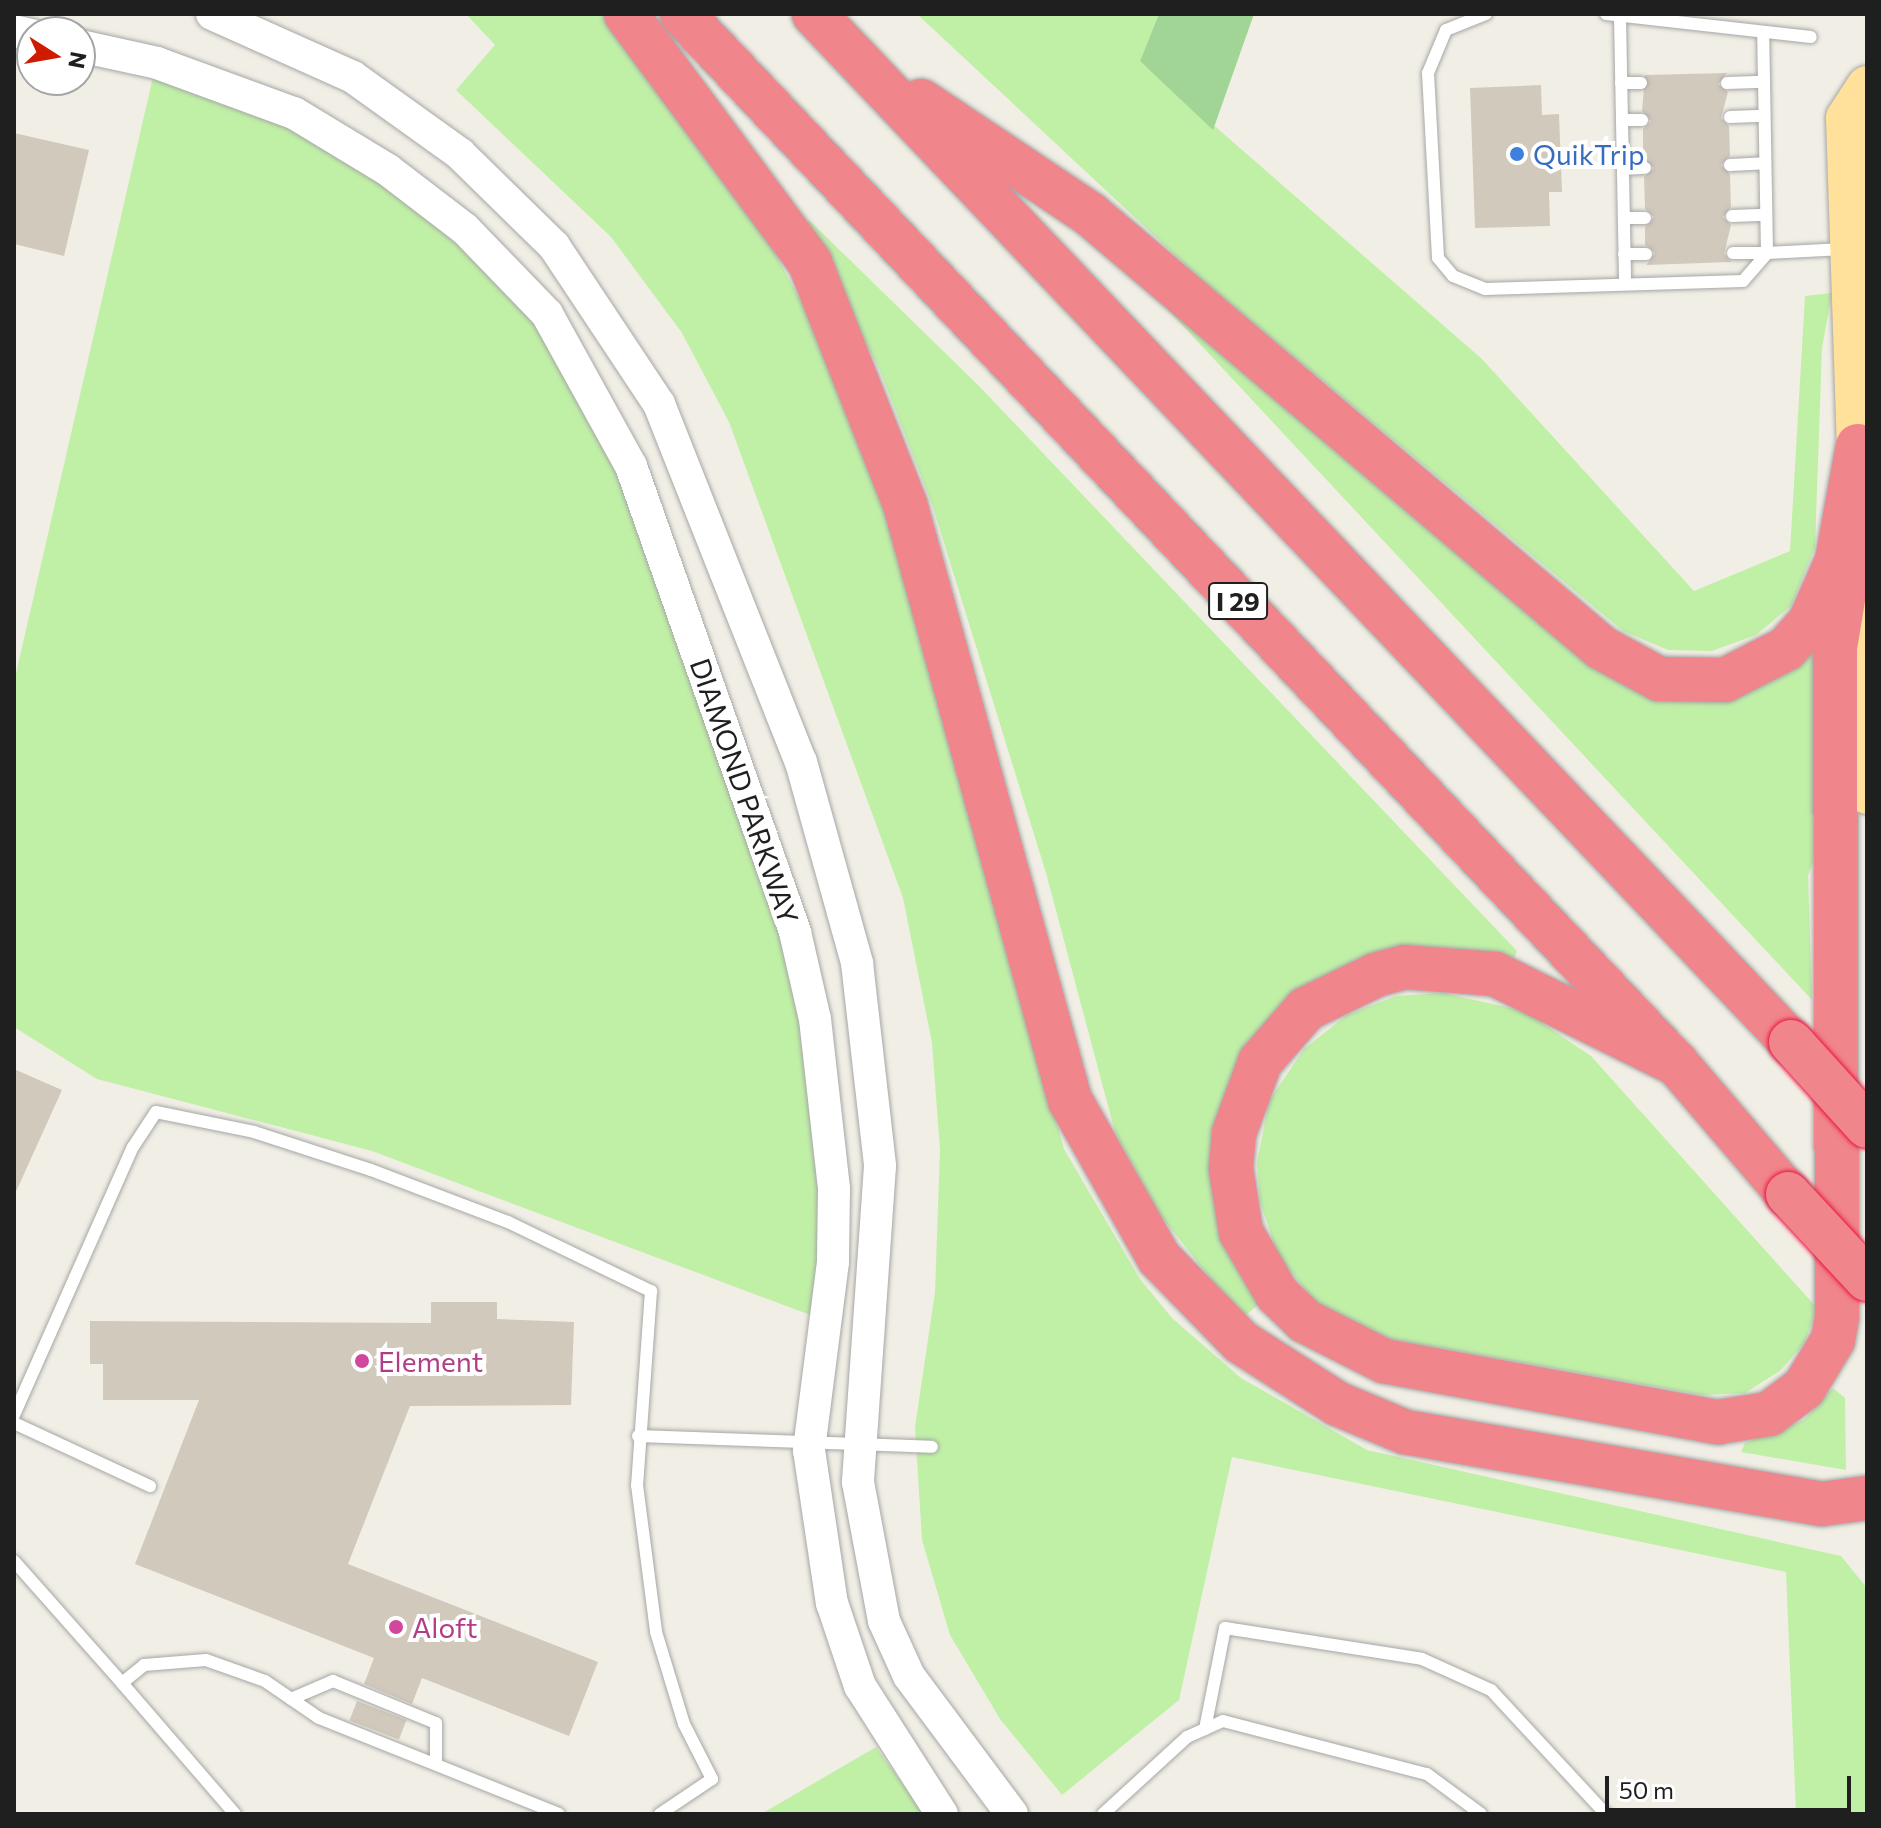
<!DOCTYPE html>
<html>
<head>
<meta charset="utf-8">
<style>
	body { margin:0 }
	#map { position:relative; width:1881px; height:1828px; overflow:hidden; background:#f1efe5; font-family:Commissioner,sans-serif }
	div>[style] { position:absolute }
	.grass>* { inset:0; background:#c0f0a6 }
	.forest>* { inset:0; background:#a0d595 }
	.building>* { inset:0; background:#d2c9bd; transform-origin:0 0 }
	.roads { filter:drop-shadow(0 0 2px #a6a6a6) drop-shadow(0 0 2px #a6a6a6) }
	.service>* { height:12px; margin:-6px; padding:0 6px; transform-origin:6px; border-radius:6px; background:#fff }
	.tertiary>* { height:32px; margin:-16px; padding:0 16px; transform-origin:16px; border-radius:16px; background:#fff }
	.primary>* { height:40px; margin:-20px; padding:0 20px; transform-origin:20px; border-radius:20px; background:#ffe19c }
	.motorway>* { height:44px; margin:-22px; padding:0 22px; transform-origin:22px; border-radius:22px; background:#f0858b }
	.bridges { filter:drop-shadow(0 0 2px #ed1441) drop-shadow(0 0 2px #ed1441) }
	.motorway-bridge>* { height:44px; margin:-22px; padding:0 22px; transform-origin:22px; border-radius:22px; background:#f0858b }
	.dots>* { width:22px; height:22px; translate:-50% -50%; box-sizing:border-box; border:4px solid #fff; border-radius:50% }
	span { translate:-50% -50%; white-space:nowrap; text-align:center; line-height:1.15; -webkit-text-stroke:8px #fff; paint-order:stroke }
	.shield-label span { padding:2px 6px; background:#fff; border:2px solid; border-radius:6px; -webkit-text-stroke-width:0 }
	.shield-label { font-size:26px; color:#1f1f1f; font-weight:700 }
	.shop-label { font-size:28px; color:#366cbe }
	.left { translate:0 -50%; text-align:left }
	.street-label { font-size:28px; color:#1f1f1f }
	.hotel-label { font-size:28px; color:#b23c85 }
	.frame { position:absolute; inset:0; border:16px solid #1f1f1f; pointer-events:none }
	.north { position:absolute; left:16px; top:16px; width:80px; height:80px; box-sizing:border-box; background:#fff; border:2px solid #a5a5a5; border-radius:50%; rotate:101deg; font-size:22px; font-weight:700; line-height:32px; text-align:center; color:#1f1f1f }
	.north::after { content:''; display:block; margin:auto; width:28px; height:36px; background:#cf1b00; clip-path:polygon(50% 0,100% 100%,50% 72%,0 100%) }
	.scale { position:absolute; left:1605px; top:1776px; width:246px; height:36px; box-sizing:border-box; border:4px solid #1f1f1f; border-top:0; padding-left:10px; font-size:24px; line-height:28px; white-space:nowrap; color:#1f1f1f; -webkit-text-stroke:6px #fff; paint-order:stroke }
</style>
</head>
<body>
<div id="map">
	<div class="grass">
		<i style="clip-path:polygon(466px 14px,606px 14px,771px 246px,813px 324px,878px 474px,1064px 1149px,1140px 1279px,1172px 1318px,1241px 1378px,1367px 1450px,1841px 1556px,1867px 1588px,1867px 1814px,1796px 1814px,1786px 1572px,1232px 1457px,1179px 1700px,1062px 1795px,1000px 1719px,950px 1635px,922px 1540px,915px 1427px,935px 1292px,940px 1150px,932px 1043px,903px 898px,729px 422px,682px 333px,611px 237px,456px 90px,495px 45px)"></i>
		<i style="clip-path:polygon(917px 14px,1159px 14px,1140px 61px,1482px 359px,1694px 591px,1790px 551px,1805px 296px,1832px 293px,1822px 348px,1815px 547px,1791px 606px,1756px 635px,1712px 651px,1668px 650px,1623px 631px,1203px 281px)"></i>
		<i style="clip-path:polygon(153px 77px,259px 113px,340px 154px,440px 227px,532px 319px,629px 494px,787px 925px,824px 1178px,813px 1316px,372px 1151px,97px 1079px,14px 1027px,14px 682px)"></i>
		<i style="clip-path:polygon(809px 220px,980px 387px,1517px 951px,1513px 961px,1450px 948px,1358px 959px,1321px 978px,1245px 1051px,1216px 1122px,1225px 1240px,1259px 1304px,1242px 1318px,1160px 1215px,1115px 1132px,1046px 873px,932px 504px,879px 368px,803px 225px)"></i>
		<i style="clip-path:polygon(1141px 281px,1619px 682px,1639px 691px,1752px 691px,1817px 648px,1815px 858px,1808px 875px,1812px 1000px)"></i>
		<i style="clip-path:polygon(1443px 993px,1524px 1011px,1591px 1056px,1817px 1308px,1805px 1342px,1781px 1370px,1745px 1393px,1702px 1395px,1390px 1339px,1315px 1301px,1278px 1256px,1260px 1201px,1257px 1163px,1269px 1101px,1304px 1049px,1347px 1015px,1396px 996px)"></i>
		<i style="clip-path:polygon(1833px 1388px,1845px 1398px,1846px 1470px,1741px 1452px,1745px 1443px,1804px 1420px)"></i>
		<i style="clip-path:polygon(876px 1747px,924px 1814px,761px 1814px)"></i>
	</div>
	<div class="forest">
		<i style="clip-path:polygon(1159px 14px,1254px 14px,1213px 130px,1140px 61px)"></i>
	</div>
	<div class="building">
		<i style="clip-path:polygon(1727px 73px,1718px 84px,1728px 92px,1721px 118px,1729px 126px,1730px 156px,1721px 165px,1730px 174px,1731px 207px,1723px 217px,1731px 225px,1724px 254px,1732px 262px,1646px 265px,1655px 253px,1645px 245px,1645px 227px,1654px 217px,1645px 209px,1644px 177px,1654px 168px,1643px 159px,1643px 129px,1651px 121px,1642px 111px,1645px 75px)"></i>
		<i style="clip-path:polygon(1541px 85px,1542px 115px,1559px 114px,1562px 192px,1549px 192px,1550px 226px,1475px 228px,1470px 88px)"></i>
		<i style="clip-path:polygon(14px 133px,89px 150px,64px 256px,14px 244px)"></i>
		<i style="clip-path:polygon(14px 1069px,62px 1090px,14px 1196px)"></i>
		<i style="clip-path:polygon(431px 1302px,497px 1302px,497px 1319px,574px 1322px,571px 1405px,410px 1406px,348px 1564px,598px 1662px,569px 1736px,422px 1678px,412px 1704px,364px 1684px,374px 1658px,135px 1564px,199px 1400px,103px 1400px,103px 1364px,90px 1364px,90px 1321px,431px 1323px)"></i>
		<i style="left:357px;top:1701px;width:53px;height:21px;rotate:21deg"></i>
	</div>
	<div class="roads">
		<div class="service">
			<i style="left:1486px;top:14px;width:43px;rotate:158.2deg"></i>
			<i style="left:1446px;top:30px;width:47px;rotate:112.7deg"></i>
			<i style="left:1428px;top:73px;width:185px;rotate:86.9deg"></i>
			<i style="left:1438px;top:258px;width:23px;rotate:50deg"></i>
			<i style="left:1453px;top:276px;width:35px;rotate:22deg"></i>
			<i style="left:1485px;top:289px;width:258px;rotate:-1.8deg"></i>
			<i style="left:1743px;top:281px;width:37px;rotate:-49deg"></i>
			<i style="left:1767px;top:253px;width:77px;rotate:-3deg"></i>
			<i style="left:1606px;top:14px;width:206px;rotate:6.4deg"></i>
			<i style="left:1620px;top:17px;width:267px;rotate:88.9deg"></i>
			<i style="left:1621px;top:83px;width:20px"></i>
			<i style="left:1727px;top:83px;width:36px;rotate:-2deg"></i>
			<i style="left:1730px;top:117px;width:34px;rotate:-2deg"></i>
			<i style="left:1622px;top:120px;width:20px"></i>
			<i style="left:1730px;top:165px;width:35px;rotate:-3deg"></i>
			<i style="left:1623px;top:169px;width:22px;rotate:-3deg"></i>
			<i style="left:1732px;top:216px;width:34px;rotate:-2deg"></i>
			<i style="left:1624px;top:218px;width:21px"></i>
			<i style="left:1733px;top:253px;width:34px"></i>
			<i style="left:1767px;top:253px;width:219px;rotate:-91deg"></i>
			<i style="left:1624px;top:254px;width:22px"></i>
			<i style="left:14px;top:1415px;width:293px;rotate:-66.1deg"></i>
			<i style="left:133px;top:1147px;width:42px;rotate:-56.7deg"></i>
			<i style="left:156px;top:1112px;width:100px;rotate:11.5deg"></i>
			<i style="left:254px;top:1132px;width:123px;rotate:18deg"></i>
			<i style="left:371px;top:1170px;width:147px;rotate:20.8deg"></i>
			<i style="left:508px;top:1222px;width:159px;rotate:25.8deg"></i>
			<i style="left:651px;top:1291px;width:195px;rotate:94.1deg"></i>
			<i style="left:637px;top:1485px;width:148px;rotate:82.6deg"></i>
			<i style="left:656px;top:1632px;width:96px;rotate:73.1deg"></i>
			<i style="left:684px;top:1724px;width:62px;rotate:63deg"></i>
			<i style="left:712px;top:1779px;width:63px;rotate:146.1deg"></i>
			<i style="left:14px;top:1423px;width:150px;rotate:24.9deg"></i>
			<i style="left:638px;top:1436px;width:294px;rotate:2.1deg"></i>
			<i style="left:14px;top:1561px;width:163px;rotate:48.5deg"></i>
			<i style="left:291px;top:1699px;width:46px;rotate:-23.2deg"></i>
			<i style="left:333px;top:1681px;width:111px;rotate:22.2deg"></i>
			<i style="left:436px;top:1723px;width:41px;rotate:90deg"></i>
			<i style="left:1205px;top:1729px;width:103px;rotate:-78.8deg"></i>
			<i style="left:1225px;top:1628px;width:199px;rotate:8.9deg"></i>
			<i style="left:1422px;top:1659px;width:76px;rotate:24.2deg"></i>
			<i style="left:1491px;top:1690px;width:169px;rotate:47.2deg"></i>
			<i style="left:235px;top:1814px;width:173px;rotate:-130.8deg"></i>
			<i style="left:122px;top:1683px;width:28px;rotate:-39deg"></i>
			<i style="left:144px;top:1665px;width:62px;rotate:-4.6deg"></i>
			<i style="left:206px;top:1660px;width:63px;rotate:19.6deg"></i>
			<i style="left:265px;top:1681px;width:65px;rotate:34.4deg"></i>
			<i style="left:319px;top:1718px;width:258px;rotate:21.8deg"></i>
			<i style="left:1103px;top:1814px;width:114px;rotate:-42.5deg"></i>
			<i style="left:1187px;top:1737px;width:39px;rotate:-24deg"></i>
			<i style="left:1223px;top:1721px;width:211px;rotate:14.6deg"></i>
			<i style="left:1427px;top:1774px;width:67px;rotate:36.5deg"></i>
		</div>
		<div class="tertiary">
			<i style="left:212px;top:14px;width:154px;rotate:24.1deg"></i>
			<i style="left:353px;top:77px;width:132px;rotate:35.7deg"></i>
			<i style="left:460px;top:154px;width:132px;rotate:44.4deg"></i>
			<i style="left:554px;top:246px;width:190px;rotate:56.4deg"></i>
			<i style="left:659px;top:404px;width:385px;rotate:68.4deg"></i>
			<i style="left:801px;top:762px;width:209px;rotate:74.4deg"></i>
			<i style="left:857px;top:963px;width:204px;rotate:83.5deg"></i>
			<i style="left:880px;top:1166px;width:317px;rotate:94deg"></i>
			<i style="left:858px;top:1482px;width:141px;rotate:79.4deg"></i>
			<i style="left:884px;top:1621px;width:60px;rotate:65.6deg"></i>
			<i style="left:909px;top:1676px;width:172px;rotate:53.3deg"></i>
			<i style="left:14px;top:31px;width:18px;rotate:13deg"></i>
			<i style="left:80px;top:46px;width:79px;rotate:12.4deg"></i>
			<i style="left:157px;top:63px;width:146px;rotate:20.1deg"></i>
			<i style="left:294px;top:113px;width:110px;rotate:31.2deg"></i>
			<i style="left:388px;top:170px;width:97px;rotate:37.5deg"></i>
			<i style="left:465px;top:229px;width:118px;rotate:46deg"></i>
			<i style="left:547px;top:314px;width:174px;rotate:61.1deg"></i>
			<i style="left:631px;top:466px;width:494px;rotate:70.6deg"></i>
			<i style="left:795px;top:932px;width:89px;rotate:77.1deg"></i>
			<i style="left:815px;top:1019px;width:171px;rotate:83.6deg"></i>
			<i style="left:834px;top:1189px;width:73px;rotate:90.8deg"></i>
			<i style="left:833px;top:1262px;width:190px;rotate:97.3deg"></i>
			<i style="left:809px;top:1450px;width:155px;rotate:81.5deg"></i>
			<i style="left:832px;top:1603px;width:88px;rotate:71.4deg"></i>
			<i style="left:860px;top:1686px;width:152px;rotate:57.4deg"></i>
		</div>
		<div class="primary">
			<i style="left:1858px;top:480px;width:362px;rotate:-91.9deg"></i>
			<i style="left:1846px;top:118px;width:38px;rotate:-57deg"></i>
			<i style="left:1860px;top:568px;width:226px;rotate:88.2deg"></i>
		</div>
		<div class="motorway">
			<i style="left:626px;top:14px;width:310px;rotate:53.5deg"></i>
			<i style="left:810px;top:263px;width:259px;rotate:68.5deg"></i>
			<i style="left:905px;top:504px;width:618px;rotate:74.53deg"></i>
			<i style="left:1070px;top:1100px;width:181px;rotate:60.6deg"></i>
			<i style="left:1159px;top:1258px;width:117px;rotate:45.7deg"></i>
			<i style="left:1241px;top:1342px;width:115px;rotate:32.6deg"></i>
			<i style="left:1338px;top:1404px;width:73px;rotate:22.7deg"></i>
			<i style="left:1405px;top:1432px;width:423px;rotate:9.8deg"></i>
			<i style="left:1822px;top:1504px;width:45px;rotate:-7.6deg"></i>
			<i style="left:682px;top:14px;width:1447px;rotate:46.54deg"></i>
			<i style="left:1677px;top:1064px;width:171px;rotate:49.5deg"></i>
			<i style="left:814px;top:14px;width:1418px;rotate:46.46deg"></i>
			<i style="left:921px;top:101px;width:205px;rotate:33.8deg"></i>
			<i style="left:1091px;top:215px;width:670px;rotate:40.28deg"></i>
			<i style="left:1602px;top:648px;width:65px;rotate:28.5deg"></i>
			<i style="left:1659px;top:679px;width:66px;rotate:0.9deg"></i>
			<i style="left:1725px;top:680px;width:68px;rotate:-26.9deg"></i>
			<i style="left:1786px;top:649px;width:36px;rotate:-48deg"></i>
			<i style="left:1810px;top:622px;width:67px;rotate:-66.1deg"></i>
			<i style="left:1837px;top:561px;width:117px;rotate:-79.7deg"></i>
			<i style="left:1677px;top:1064px;width:203px;rotate:-153.7deg"></i>
			<i style="left:1495px;top:974px;width:90px;rotate:-175.6deg"></i>
			<i style="left:1405px;top:967px;width:30px;rotate:165deg"></i>
			<i style="left:1376px;top:975px;width:78px;rotate:154.1deg"></i>
			<i style="left:1306px;top:1009px;width:70px;rotate:131deg"></i>
			<i style="left:1260px;top:1062px;width:76px;rotate:110.1deg"></i>
			<i style="left:1234px;top:1133px;width:36px;rotate:95deg"></i>
			<i style="left:1231px;top:1169px;width:64px;rotate:81deg"></i>
			<i style="left:1241px;top:1232px;width:72px;rotate:59.9deg"></i>
			<i style="left:1277px;top:1294px;width:39px;rotate:44deg"></i>
			<i style="left:1305px;top:1321px;width:89px;rotate:26.9deg"></i>
			<i style="left:1384px;top:1361px;width:340px;rotate:10.4deg"></i>
			<i style="left:1718px;top:1422px;width:52px;rotate:-8.9deg"></i>
			<i style="left:1769px;top:1414px;width:44px;rotate:-36.6deg"></i>
			<i style="left:1804px;top:1388px;width:56px;rotate:-58.9deg"></i>
			<i style="left:1833px;top:1340px;width:23px;rotate:-80deg"></i>
			<i style="left:1837px;top:1317px;width:669px;rotate:-90.17deg"></i>
			<i style="left:1835px;top:648px;width:147px;rotate:-80.6deg"></i>
		</div>
	</div>
	<div class="bridges">
		<div class="motorway-bridge">
			<i style="left:1791px;top:1042px;width:113px;rotate:47.9deg"></i>
			<i style="left:1788px;top:1194px;width:116px;rotate:47.1deg"></i>
		</div>
	</div>
	<div class="dots">
		<i style="left:1517px;top:154px;background:#3f7fe0"></i>
		<i style="left:362px;top:1361px;background:#d1479c"></i>
		<i style="left:396px;top:1627px;background:#d1479c"></i>
	</div>
	<div class="shield-label">
		<span style="left:1238px;top:601px">I 29</span>
	</div>
	<div class="shop-label">
		<span class="left" style="left:1533px;top:154px">QuikTrip</span>
	</div>
	<div class="street-label">
		<span style="left:745px;top:791px;rotate:71deg">DIAMOND PARKWAY</span>
	</div>
	<div class="hotel-label">
		<span class="left" style="left:378px;top:1361px">Element</span>
		<span class="left" style="left:412px;top:1627px">Aloft</span>
	</div>
	<div class="frame"></div>
	<div class="north">N</div>
	<div class="scale">50 m</div>
</div>
</body>
</html>
